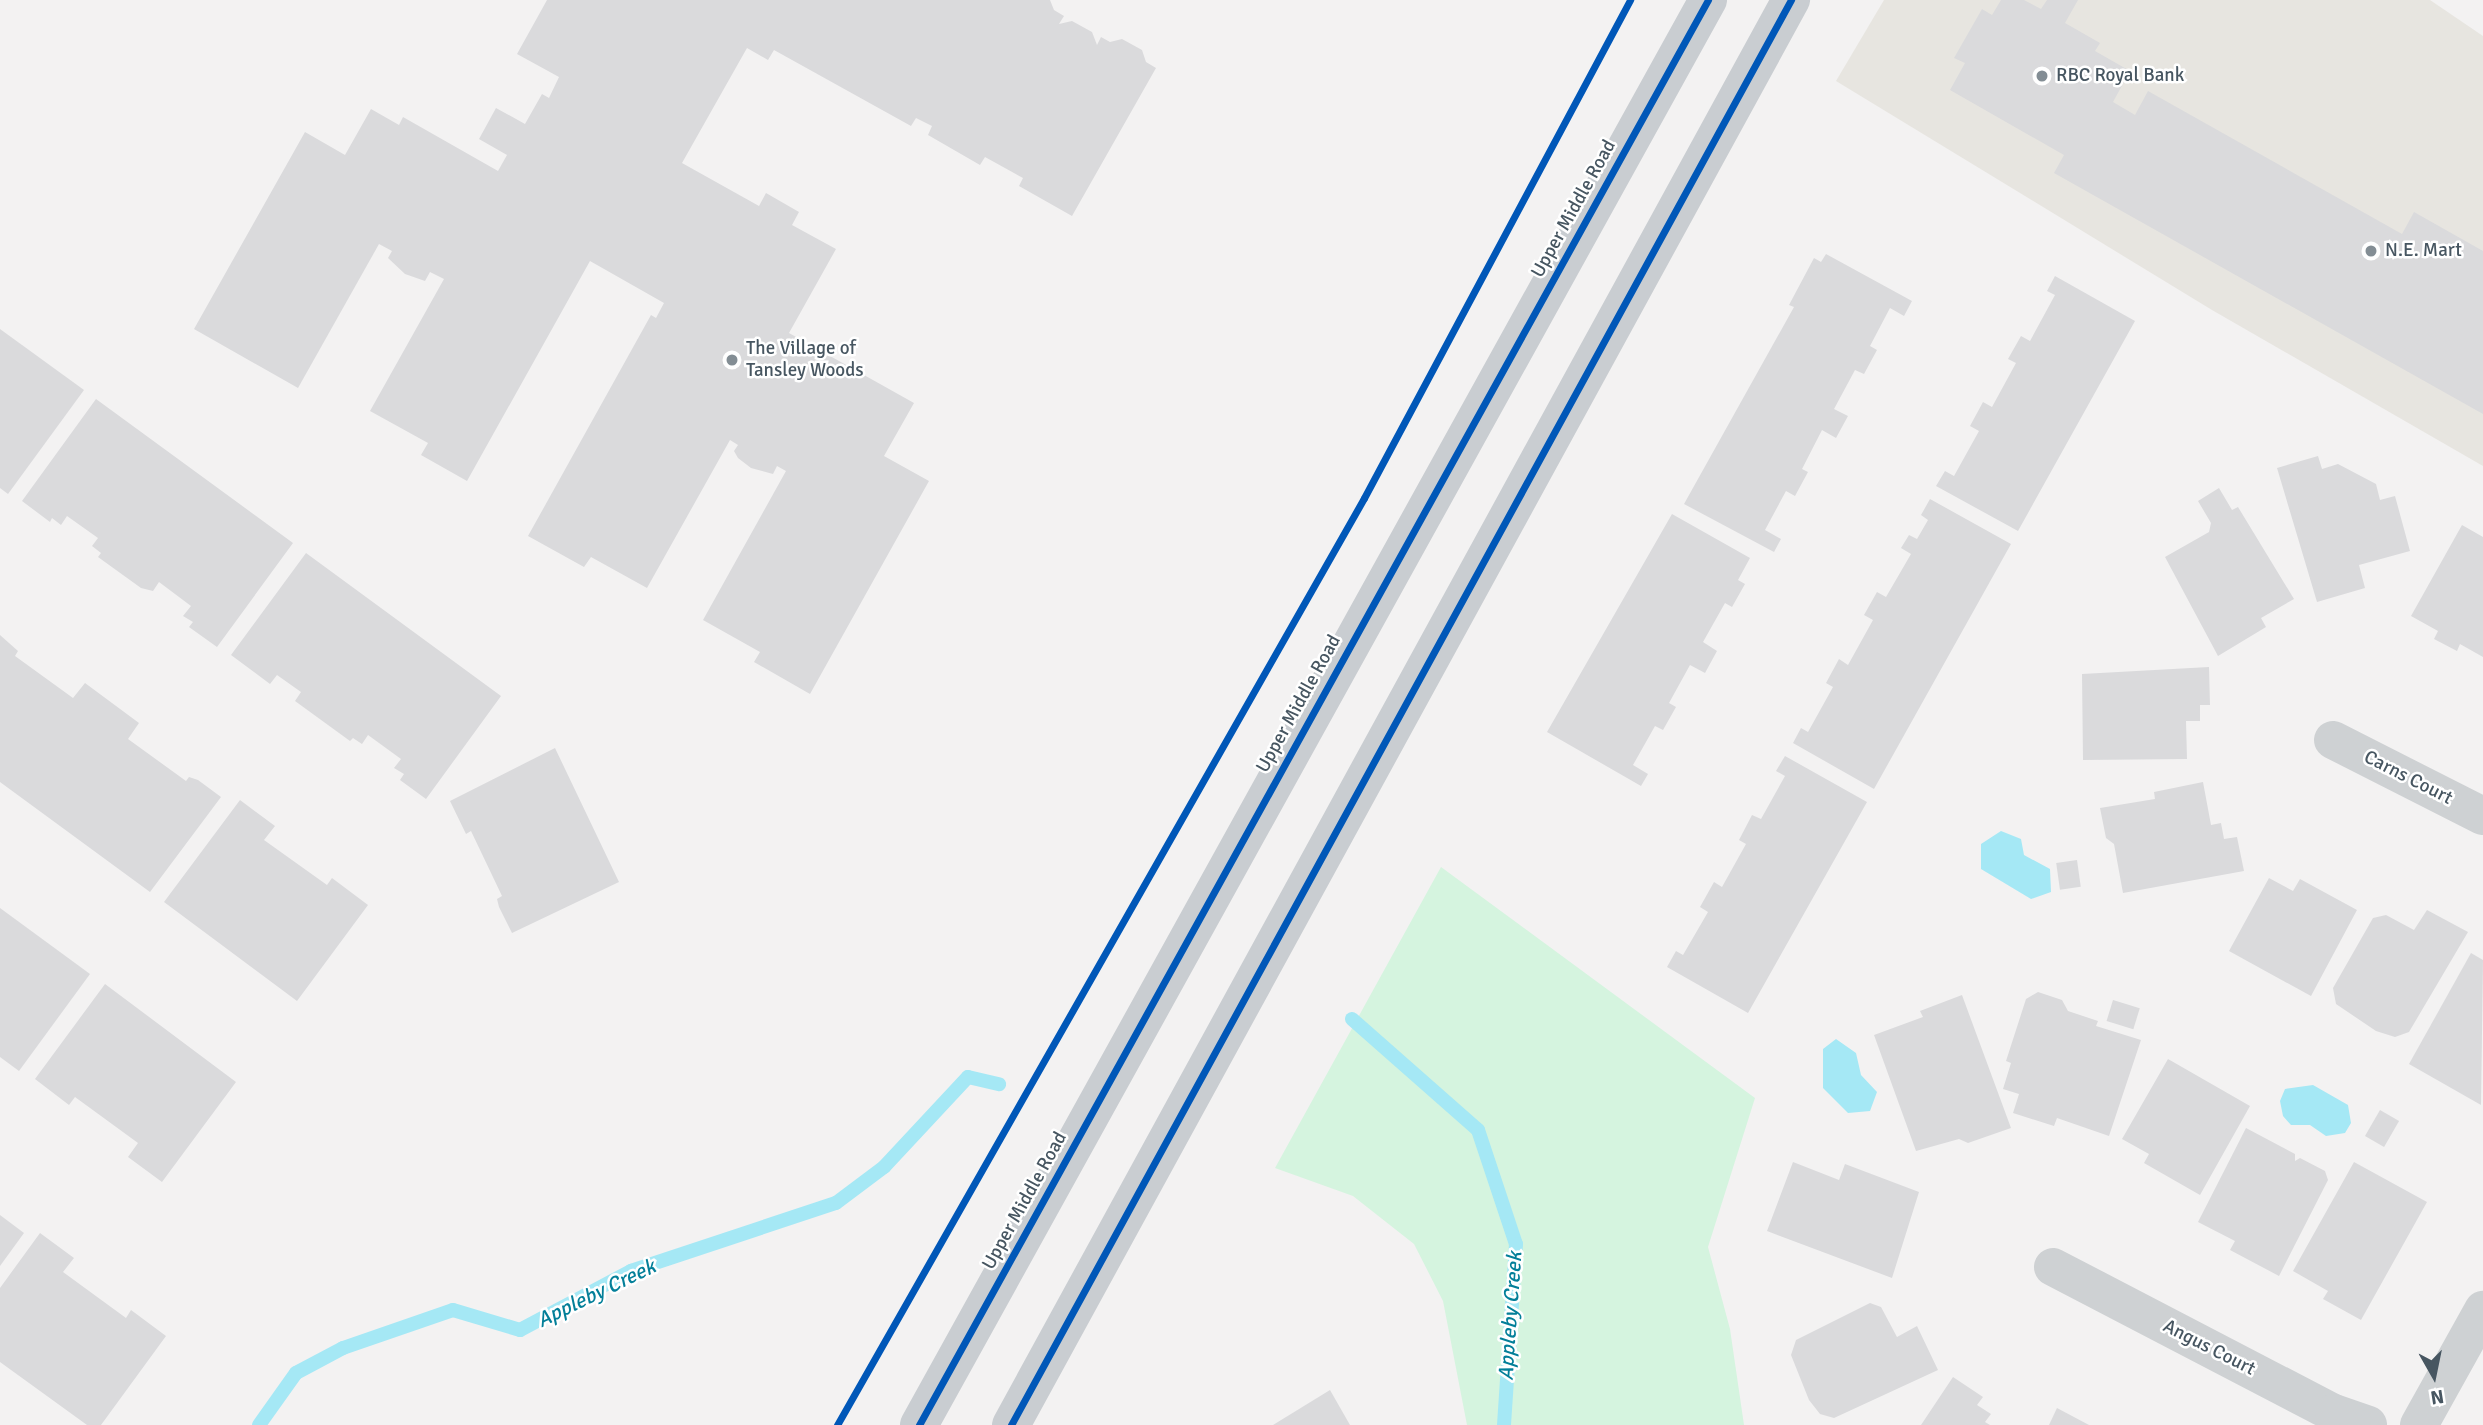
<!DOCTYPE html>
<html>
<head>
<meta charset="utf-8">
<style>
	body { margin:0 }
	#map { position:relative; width:2483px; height:1425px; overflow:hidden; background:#f3f2f2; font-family:Signika,sans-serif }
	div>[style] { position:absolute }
	.commercial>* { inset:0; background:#e7e5e0 }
	.green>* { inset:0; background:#d5f4df }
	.water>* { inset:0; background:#a5e8f5 }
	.stream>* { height:14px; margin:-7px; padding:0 7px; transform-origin:7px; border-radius:7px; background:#a5e8f5 }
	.building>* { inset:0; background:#dadadc; transform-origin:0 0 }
	.minor>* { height:38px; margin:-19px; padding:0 19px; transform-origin:19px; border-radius:19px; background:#ced1d3 }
	.major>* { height:38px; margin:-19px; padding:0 19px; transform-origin:19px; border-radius:19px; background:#c9cdd1 }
	.cycleway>* { height:7px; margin:-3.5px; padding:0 3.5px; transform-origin:3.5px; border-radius:3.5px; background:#0057b8 }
	.dots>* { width:19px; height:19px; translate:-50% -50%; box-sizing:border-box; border:4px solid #fff; border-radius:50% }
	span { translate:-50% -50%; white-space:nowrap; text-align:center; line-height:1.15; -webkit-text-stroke:5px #fff; paint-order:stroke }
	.poi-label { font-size:19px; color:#475661 }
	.left { translate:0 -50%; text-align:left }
	.street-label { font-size:19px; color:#475661 }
	.water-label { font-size:21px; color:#037f99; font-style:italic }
	.north { position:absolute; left:2399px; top:1341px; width:70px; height:70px; -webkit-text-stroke:5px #fff; paint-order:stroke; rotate:171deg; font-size:19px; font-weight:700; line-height:28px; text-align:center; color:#475661 }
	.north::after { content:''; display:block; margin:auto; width:24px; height:32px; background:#475661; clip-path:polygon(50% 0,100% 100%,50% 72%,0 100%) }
</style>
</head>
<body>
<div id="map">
	<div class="commercial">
		<i style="clip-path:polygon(1884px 0,2430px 0,2483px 36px,2483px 466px,2212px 310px,1836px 81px)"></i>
	</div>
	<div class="green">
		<i style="clip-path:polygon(1441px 867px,1755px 1098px,1708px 1247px,1730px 1329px,1744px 1425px,1467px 1425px,1443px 1301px,1414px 1244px,1353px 1196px,1275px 1168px)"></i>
	</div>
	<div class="water">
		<i style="clip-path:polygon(2001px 831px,2021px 839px,2024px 855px,2050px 869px,2051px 892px,2031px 899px,1981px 869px,1981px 844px)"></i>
		<i style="clip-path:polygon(1836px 1039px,1856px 1053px,1861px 1075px,1877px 1092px,1870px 1111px,1848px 1113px,1823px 1088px,1823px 1049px)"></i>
		<i style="clip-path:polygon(2313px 1085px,2348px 1105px,2351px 1123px,2345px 1133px,2326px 1136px,2310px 1125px,2291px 1125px,2283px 1116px,2280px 1101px,2285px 1089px)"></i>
	</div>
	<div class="stream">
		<i style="left:1352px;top:1019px;width:168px;rotate:41.4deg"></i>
		<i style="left:1478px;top:1130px;width:120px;rotate:71.6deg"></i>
		<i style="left:1516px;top:1244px;width:181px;rotate:93.8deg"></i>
		<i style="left:259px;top:1425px;width:64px;rotate:-54.6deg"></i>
		<i style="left:296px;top:1373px;width:53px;rotate:-28deg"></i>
		<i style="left:343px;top:1348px;width:116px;rotate:-19.1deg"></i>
		<i style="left:453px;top:1310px;width:70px;rotate:16.6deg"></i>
		<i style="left:520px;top:1330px;width:126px;rotate:-28deg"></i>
		<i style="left:631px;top:1271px;width:216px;rotate:-18.4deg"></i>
		<i style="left:836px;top:1203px;width:60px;rotate:-36.9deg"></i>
		<i style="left:884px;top:1167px;width:123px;rotate:-47deg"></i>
		<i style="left:968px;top:1077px;width:32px;rotate:13deg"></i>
	</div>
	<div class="building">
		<i style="clip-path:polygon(547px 0,1050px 0,1054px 10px,1064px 16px,1059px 24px,1072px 21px,1092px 32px,1097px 45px,1101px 37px,1110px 42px,1122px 39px,1142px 50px,1146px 62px,1156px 68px,1072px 216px,1019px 186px,1023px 178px,985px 157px,980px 165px,928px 135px,932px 126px,916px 118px,911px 126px,774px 50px,768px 60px,747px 48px,682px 163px,759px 206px,766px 193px,799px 212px,792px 225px,836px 249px,789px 333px,914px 403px,884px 456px,929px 481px,810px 694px,754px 662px,760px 652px,703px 620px,786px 471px,777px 466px,773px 474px,751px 468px,738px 458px,734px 451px,738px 445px,730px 440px,647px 588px,591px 557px,584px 567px,528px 536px,651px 315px,656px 318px,664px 303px,590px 261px,467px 481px,421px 455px,428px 443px,370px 411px,444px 279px,430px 272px,425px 281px,405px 274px,388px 258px,392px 251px,379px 244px,298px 388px,194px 329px,305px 132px,345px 155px,371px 109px,399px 125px,403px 117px,498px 171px,507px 155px,479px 139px,496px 108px,525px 124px,542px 94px,549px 98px,559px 77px,517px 54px)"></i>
		<i style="clip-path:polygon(2001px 0,2024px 0,2041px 9px,2047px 0,2078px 0,2065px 23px,2100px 43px,2095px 51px,2130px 71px,2113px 102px,2135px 115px,2148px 91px,2402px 234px,2414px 212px,2483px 251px,2483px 414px,2054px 173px,2064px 155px,1950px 90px,1965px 63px,1954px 58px,1982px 9px,1992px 15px)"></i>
		<i style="clip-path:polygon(1826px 254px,1912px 301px,1904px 316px,1890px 308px,1870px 346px,1877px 350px,1864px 374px,1855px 370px,1834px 409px,1848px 416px,1836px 438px,1822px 430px,1802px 469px,1808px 472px,1795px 496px,1786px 491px,1765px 530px,1781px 539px,1774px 552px,1684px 504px,1794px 307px,1789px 305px,1814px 258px,1821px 262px)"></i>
		<i style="clip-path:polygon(2055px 276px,2135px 321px,2018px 531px,1936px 486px,1945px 471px,1954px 476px,1979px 431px,1970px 426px,1983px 402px,1992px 407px,2016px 363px,2008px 359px,2021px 336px,2030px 341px,2055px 295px,2047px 291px)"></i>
		<i style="clip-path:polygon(0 329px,84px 390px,8px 494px,0 488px)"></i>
		<i style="clip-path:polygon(96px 399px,293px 543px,217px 647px,189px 627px,193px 622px,183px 616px,191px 606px,159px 582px,153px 591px,141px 588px,98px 557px,101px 553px,92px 546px,98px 538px,67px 516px,61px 525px,52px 518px,50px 522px,22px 501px)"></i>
		<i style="clip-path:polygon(2318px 456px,2322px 469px,2338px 464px,2376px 484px,2380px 500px,2395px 496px,2410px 551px,2359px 565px,2365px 588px,2317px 602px,2277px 468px)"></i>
		<i style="clip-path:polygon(2219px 488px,2232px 510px,2238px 507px,2294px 599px,2261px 618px,2266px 627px,2218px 656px,2165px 557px,2209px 532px,2211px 523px,2198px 501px)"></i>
		<i style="clip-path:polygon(1930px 499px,2011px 544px,1874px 789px,1793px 743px,1801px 728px,1808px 732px,1833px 687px,1826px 683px,1839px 659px,1848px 665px,1873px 620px,1864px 615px,1877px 592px,1886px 597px,1911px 554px,1901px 548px,1909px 535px,1917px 539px,1928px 520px,1921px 515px)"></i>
		<i style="clip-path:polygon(1672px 514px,1750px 558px,1738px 580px,1745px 584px,1732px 607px,1725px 603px,1703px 642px,1717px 651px,1705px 673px,1690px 665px,1669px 703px,1676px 707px,1663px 730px,1655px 726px,1633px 765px,1648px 774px,1641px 786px,1547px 732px)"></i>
		<i style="clip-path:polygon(2462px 525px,2483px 537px,2483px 657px,2460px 644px,2457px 651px,2434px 639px,2438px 631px,2411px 616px)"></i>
		<i style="clip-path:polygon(306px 553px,501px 696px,426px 799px,400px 780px,404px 774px,394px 768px,401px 759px,368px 735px,362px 744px,353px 738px,350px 741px,295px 701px,301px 692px,277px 675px,270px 684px,231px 655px)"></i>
		<i style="clip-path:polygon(0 635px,18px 651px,15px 656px,73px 698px,85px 683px,139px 723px,128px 739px,186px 781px,189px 777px,198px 780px,221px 797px,150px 892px,0 782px)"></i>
		<i style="clip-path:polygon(2209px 667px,2210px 705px,2200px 705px,2200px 721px,2186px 721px,2187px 759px,2083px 760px,2082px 674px)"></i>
		<i style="clip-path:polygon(555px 748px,619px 882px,512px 933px,499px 907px,497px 899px,502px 896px,471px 831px,466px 834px,450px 801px)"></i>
		<i style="clip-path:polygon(1785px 756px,1867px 802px,1748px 1013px,1667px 967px,1676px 951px,1683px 955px,1708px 912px,1700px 907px,1714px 882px,1722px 887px,1746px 844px,1739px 840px,1752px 815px,1761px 819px,1785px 776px,1776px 771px)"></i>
		<i style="clip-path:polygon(2203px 782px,2211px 825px,2221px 823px,2224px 839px,2237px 837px,2244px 871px,2123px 893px,2114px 844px,2106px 838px,2100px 808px,2155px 799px,2154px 792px)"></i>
		<i style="clip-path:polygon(240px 800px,275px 826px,264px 840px,327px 885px,332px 878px,368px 905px,297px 1001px,164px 902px)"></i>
		<i style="left:2077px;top:860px;width:27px;height:21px;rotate:82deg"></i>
		<i style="clip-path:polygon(2269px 878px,2293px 891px,2300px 879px,2357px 910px,2311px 996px,2229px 951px)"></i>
		<i style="clip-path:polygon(0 908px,90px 974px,19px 1071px,0 1057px)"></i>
		<i style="clip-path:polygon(2427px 910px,2468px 932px,2409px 1032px,2395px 1037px,2376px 1031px,2336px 1004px,2333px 988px,2373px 918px,2386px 915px,2414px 930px)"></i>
		<i style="clip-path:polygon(2471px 953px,2483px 960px,2481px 1105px,2409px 1064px)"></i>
		<i style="clip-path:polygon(105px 984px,236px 1082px,162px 1182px,128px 1157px,138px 1143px,75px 1097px,69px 1105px,35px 1079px)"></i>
		<i style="clip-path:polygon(2038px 992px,2062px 1000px,2068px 1011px,2098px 1021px,2096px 1026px,2141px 1040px,2109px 1136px,2057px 1118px,2054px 1126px,2013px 1113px,2019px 1094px,2003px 1089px,2011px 1063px,2006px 1061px,2026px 999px)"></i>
		<i style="clip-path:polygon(1962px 995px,2011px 1128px,1968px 1143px,1959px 1139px,1916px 1151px,1874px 1035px,1923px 1017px,1920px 1011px)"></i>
		<i style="left:2113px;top:1000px;width:28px;height:22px;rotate:17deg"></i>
		<i style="clip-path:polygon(2168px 1059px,2250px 1106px,2200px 1195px,2144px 1163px,2149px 1154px,2122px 1139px)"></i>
		<i style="left:2380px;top:1110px;width:22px;height:30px;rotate:30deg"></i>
		<i style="clip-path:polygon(2246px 1128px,2295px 1154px,2295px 1161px,2300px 1158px,2325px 1171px,2328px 1180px,2279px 1276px,2230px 1250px,2235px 1241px,2198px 1222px)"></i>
		<i style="clip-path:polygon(1793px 1162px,1839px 1180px,1845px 1164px,1919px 1192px,1892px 1278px,1767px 1231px)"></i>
		<i style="clip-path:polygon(2354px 1162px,2427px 1202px,2361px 1320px,2323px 1299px,2328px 1291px,2293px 1271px)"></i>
		<i style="clip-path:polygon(0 1215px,24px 1233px,0 1266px)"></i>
		<i style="clip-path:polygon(40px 1233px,74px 1258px,63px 1272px,126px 1318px,131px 1310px,166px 1336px,101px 1425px,87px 1425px,0 1362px,0 1288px)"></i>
		<i style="clip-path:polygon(1870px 1303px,1881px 1307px,1897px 1337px,1917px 1326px,1938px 1370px,1834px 1418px,1820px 1414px,1809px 1400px,1791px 1355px,1796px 1340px)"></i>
		<i style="clip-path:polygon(1953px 1377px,1983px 1397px,1977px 1405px,1991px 1414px,1985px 1422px,1990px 1425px,1921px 1425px)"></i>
		<i style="clip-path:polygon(1330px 1390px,1350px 1425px,1273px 1425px)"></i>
		<i style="clip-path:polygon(2057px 1408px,2089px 1425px,2049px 1425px)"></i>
	</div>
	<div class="minor">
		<i style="left:2333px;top:740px;width:168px;rotate:26.9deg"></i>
		<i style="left:2053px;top:1267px;width:317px;rotate:27.5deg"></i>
		<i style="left:2334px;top:1413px;width:36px;rotate:19deg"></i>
		<i style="left:2419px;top:1425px;width:132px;rotate:-60.9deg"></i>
	</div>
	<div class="major">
		<i style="left:919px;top:1425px;width:1629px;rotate:-61.03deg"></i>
		<i style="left:1011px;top:1425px;width:1625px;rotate:-61.31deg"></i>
	</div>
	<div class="cycleway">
		<i style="left:837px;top:1425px;width:1066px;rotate:-60.38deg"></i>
		<i style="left:1364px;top:498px;width:565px;rotate:-61.89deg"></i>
		<i style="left:919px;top:1425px;width:1629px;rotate:-61.03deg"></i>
		<i style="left:1011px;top:1425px;width:1625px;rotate:-61.31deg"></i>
	</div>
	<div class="dots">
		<i style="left:2042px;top:76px;background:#838d94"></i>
		<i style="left:2371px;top:251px;background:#838d94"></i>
		<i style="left:732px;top:360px;background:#838d94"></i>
	</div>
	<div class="poi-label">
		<span class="left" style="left:2056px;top:76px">RBC Royal Bank</span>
		<span class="left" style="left:2385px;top:251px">N.E. Mart</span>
		<span class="left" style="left:746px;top:360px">The Village of<br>Tansley Woods</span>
	</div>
	<div class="street-label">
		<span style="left:1574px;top:209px;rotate:-61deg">Upper Middle Road</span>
		<span style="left:1299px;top:704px;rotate:-61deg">Upper Middle Road</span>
		<span style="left:2408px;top:778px;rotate:27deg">Carns Court</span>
		<span style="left:1025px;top:1201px;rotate:-61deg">Upper Middle Road</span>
		<span style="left:2209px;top:1348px;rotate:27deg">Angus Court</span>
	</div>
	<div class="water-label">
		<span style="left:596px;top:1293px;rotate:-26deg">Appleby Creek</span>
		<span style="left:1510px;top:1316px;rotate:-86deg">Appleby Creek</span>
	</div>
	<div class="north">N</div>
</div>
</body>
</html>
